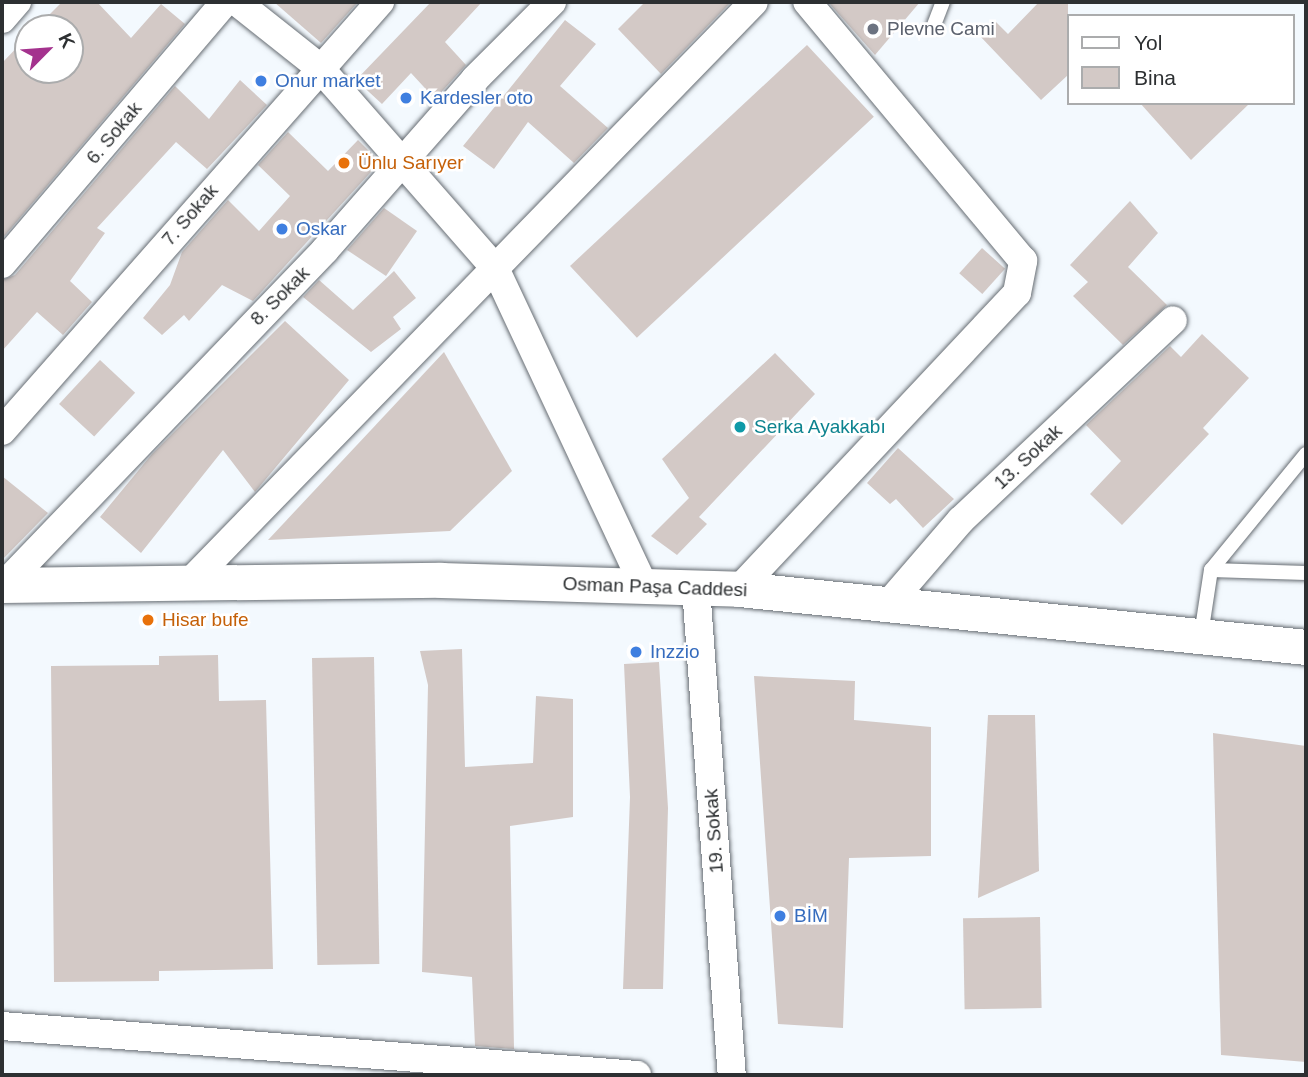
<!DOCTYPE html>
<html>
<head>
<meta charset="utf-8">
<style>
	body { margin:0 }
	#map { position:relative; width:1308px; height:1077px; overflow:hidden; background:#f3f9fe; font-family:Arial,sans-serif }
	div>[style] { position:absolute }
	.building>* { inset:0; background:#d3c9c6; transform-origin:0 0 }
	.roads { filter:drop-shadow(0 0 2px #676d73) drop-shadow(0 0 2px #676d73) }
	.service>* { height:14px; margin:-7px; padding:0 7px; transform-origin:7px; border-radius:7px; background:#fff }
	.minor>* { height:28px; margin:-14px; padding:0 14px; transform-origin:14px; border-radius:14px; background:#fff }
	.tertiary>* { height:35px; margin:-17.5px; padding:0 17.5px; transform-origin:17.5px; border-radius:17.5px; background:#fff }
	.dots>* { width:19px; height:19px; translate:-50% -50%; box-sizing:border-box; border:4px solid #fff; border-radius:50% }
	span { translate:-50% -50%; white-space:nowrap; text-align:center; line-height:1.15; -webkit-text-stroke:5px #fff; paint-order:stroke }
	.worship-label { font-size:19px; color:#5b616d }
	.left { translate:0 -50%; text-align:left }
	.shop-label { font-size:19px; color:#366cbe }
	.street-label { font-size:19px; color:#2d3032 }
	.food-label { font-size:19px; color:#c56008 }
	.culture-label { font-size:19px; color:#0d838f }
	.frame { position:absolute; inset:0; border:4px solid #2d3032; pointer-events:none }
	.legend { position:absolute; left:1067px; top:14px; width:228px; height:91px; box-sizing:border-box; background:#fff; border:2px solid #abacad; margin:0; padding:9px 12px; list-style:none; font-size:21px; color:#2d3032 }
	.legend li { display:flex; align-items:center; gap:14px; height:35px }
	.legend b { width:35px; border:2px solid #abacad }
	.north { position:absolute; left:14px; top:14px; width:70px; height:70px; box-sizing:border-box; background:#fff; border:2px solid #abacad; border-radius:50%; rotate:65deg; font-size:19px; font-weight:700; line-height:28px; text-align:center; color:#2d3032 }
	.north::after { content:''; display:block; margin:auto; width:24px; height:32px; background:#a4328e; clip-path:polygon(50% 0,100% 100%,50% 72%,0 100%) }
</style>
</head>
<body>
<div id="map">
	<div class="building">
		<i style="clip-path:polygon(62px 2px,97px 2px,131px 38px,161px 4px,185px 24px,2px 239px,2px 63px,28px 36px,28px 70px,70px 70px,70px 28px,36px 28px)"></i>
		<i style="clip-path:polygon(274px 2px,358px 2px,321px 43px)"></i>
		<i style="clip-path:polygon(431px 2px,482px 2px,445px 42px,466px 65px,435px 99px,411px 73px,382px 104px,356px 80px)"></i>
		<i style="clip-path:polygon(645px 2px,731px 2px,661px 74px,618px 29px)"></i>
		<i style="clip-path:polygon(828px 2px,920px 2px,875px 55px)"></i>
		<i style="clip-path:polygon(1039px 2px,1068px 2px,1068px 75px,1041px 100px,979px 35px,996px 22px,1008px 34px)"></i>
		<i style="clip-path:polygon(565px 20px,596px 44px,560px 86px,608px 128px,574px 163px,528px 122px,494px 169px,463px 146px)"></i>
		<i style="left:807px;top:45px;width:98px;height:324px;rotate:47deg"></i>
		<i style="clip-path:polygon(240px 80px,267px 105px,207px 169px,176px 142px,97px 228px,105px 233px,70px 281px,92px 302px,63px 335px,37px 312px,2px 351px,2px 280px,15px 275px,175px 86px,209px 119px)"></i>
		<i style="clip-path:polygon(1140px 103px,1250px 103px,1191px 160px)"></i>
		<i style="clip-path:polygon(288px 132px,328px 171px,358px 140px,380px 162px,253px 301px,222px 285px,189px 321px,184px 315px,162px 335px,143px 318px,170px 285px,182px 252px,228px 200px,259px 231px,290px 196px,258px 165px)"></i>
		<i style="clip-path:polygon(1130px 201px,1158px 233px,1128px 267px,1167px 305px,1123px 345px,1073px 296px,1088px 282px,1070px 265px)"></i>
		<i style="clip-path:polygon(384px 208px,417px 231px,386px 276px,347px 250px)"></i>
		<i style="left:982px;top:248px;width:31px;height:34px;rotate:42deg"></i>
		<i style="clip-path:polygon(394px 271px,416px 298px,393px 317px,401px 329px,371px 352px,303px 297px,319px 280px,353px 310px)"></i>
		<i style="clip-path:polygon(285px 321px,349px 380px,255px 492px,223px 450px,141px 553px,100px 517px,152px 454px)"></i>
		<i style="clip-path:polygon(1202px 334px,1249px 378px,1203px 428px,1209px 434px,1122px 525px,1090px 494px,1121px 461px,1086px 425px,1170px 346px,1181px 357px)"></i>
		<i style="clip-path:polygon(444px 352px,512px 471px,450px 531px,268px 540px)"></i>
		<i style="clip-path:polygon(775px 353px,815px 394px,699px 517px,707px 524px,677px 555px,651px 536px,689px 498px,662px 459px)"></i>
		<i style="left:100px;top:360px;width:48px;height:60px;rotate:43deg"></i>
		<i style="clip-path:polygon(898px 448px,954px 499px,923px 528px,896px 499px,890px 504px,867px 483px)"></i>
		<i style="clip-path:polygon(2px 476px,48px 513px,2px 560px)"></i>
		<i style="clip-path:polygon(462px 649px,465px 767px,533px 763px,536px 696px,573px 699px,573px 817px,510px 826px,514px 1049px,475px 1046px,472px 977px,422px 972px,428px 685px,420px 651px)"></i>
		<i style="clip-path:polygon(218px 655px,219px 701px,266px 700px,273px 969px,159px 971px,159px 981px,54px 982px,51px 666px,159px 665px,159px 656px)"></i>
		<i style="left:374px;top:657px;width:307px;height:62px;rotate:89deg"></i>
		<i style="clip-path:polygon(659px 662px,668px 808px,663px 989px,623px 989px,630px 797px,624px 664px)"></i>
		<i style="clip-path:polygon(754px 676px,855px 681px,854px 720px,931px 727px,931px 856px,849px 858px,843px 1028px,778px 1024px)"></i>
		<i style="clip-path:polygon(988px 715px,1035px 715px,1039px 871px,978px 898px)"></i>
		<i style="clip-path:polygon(1213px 733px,1306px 746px,1306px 1062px,1221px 1055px)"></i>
		<i style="left:1040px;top:917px;width:91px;height:77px;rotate:89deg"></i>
	</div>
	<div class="roads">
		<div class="service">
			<i style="left:934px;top:25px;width:25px;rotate:-69deg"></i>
			<i style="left:1211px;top:570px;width:150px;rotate:-50.7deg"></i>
			<i style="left:1201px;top:635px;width:66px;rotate:-81.3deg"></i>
			<i style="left:1211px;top:570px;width:95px;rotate:1.8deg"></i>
		</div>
		<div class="minor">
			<i style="left:237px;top:2px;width:105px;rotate:38.4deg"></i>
			<i style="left:319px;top:67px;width:267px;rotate:48.8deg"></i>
			<i style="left:495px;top:268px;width:351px;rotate:64.9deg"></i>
			<i style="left:2px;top:19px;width:23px;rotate:-49deg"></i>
			<i style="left:2px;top:264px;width:344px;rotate:-49.6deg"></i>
			<i style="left:2px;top:431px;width:572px;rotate:-48.62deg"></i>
			<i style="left:189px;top:583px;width:810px;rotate:-45.8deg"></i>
			<i style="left:3px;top:586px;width:465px;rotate:-46.2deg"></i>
			<i style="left:325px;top:250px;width:227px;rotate:-48.7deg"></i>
			<i style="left:475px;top:79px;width:109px;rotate:-45deg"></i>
			<i style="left:696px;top:588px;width:488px;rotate:85.8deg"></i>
			<i style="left:739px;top:589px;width:406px;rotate:-46.8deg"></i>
			<i style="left:1017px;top:293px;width:33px;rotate:-79deg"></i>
			<i style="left:1023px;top:261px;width:337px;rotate:-129.8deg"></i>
			<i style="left:891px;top:601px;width:107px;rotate:-49.2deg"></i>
			<i style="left:961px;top:520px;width:291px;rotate:-43.3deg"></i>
			<i style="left:2px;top:1026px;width:637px;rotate:4.41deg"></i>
		</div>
		<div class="tertiary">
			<i style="left:2px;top:585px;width:439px;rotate:-0.7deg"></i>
			<i style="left:441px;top:580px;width:298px;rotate:1.7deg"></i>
			<i style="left:739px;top:589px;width:570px;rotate:5.84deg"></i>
		</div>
	</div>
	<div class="dots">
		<i style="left:873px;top:29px;background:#6b7280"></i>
		<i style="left:261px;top:81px;background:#3f7fe0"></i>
		<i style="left:406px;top:98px;background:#3f7fe0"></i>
		<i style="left:344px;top:163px;background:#e8710a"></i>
		<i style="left:282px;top:229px;background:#3f7fe0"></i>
		<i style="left:740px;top:427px;background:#0f9aa8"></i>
		<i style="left:148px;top:620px;background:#e8710a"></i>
		<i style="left:636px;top:652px;background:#3f7fe0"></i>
		<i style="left:780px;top:916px;background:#3f7fe0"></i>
	</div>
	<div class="worship-label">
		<span class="left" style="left:887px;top:29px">Plevne Cami</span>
	</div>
	<div class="shop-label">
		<span class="left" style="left:275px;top:81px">Onur market</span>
		<span class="left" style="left:420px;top:98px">Kardesler oto</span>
		<span class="left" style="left:296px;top:229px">Oskar</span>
		<span class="left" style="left:650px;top:652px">Inzzio</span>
		<span class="left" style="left:794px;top:916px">BİM</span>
	</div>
	<div class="street-label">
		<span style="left:114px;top:133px;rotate:-50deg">6. Sokak</span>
		<span style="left:190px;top:215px;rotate:-49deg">7. Sokak</span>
		<span style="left:280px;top:296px;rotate:-45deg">8. Sokak</span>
		<span style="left:1028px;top:457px;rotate:-43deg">13. Sokak</span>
		<span style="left:655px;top:587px;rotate:2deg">Osman Paşa Caddesi</span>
		<span style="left:714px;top:831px;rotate:-94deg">19. Sokak</span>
	</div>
	<div class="food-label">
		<span class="left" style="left:358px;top:163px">Ünlu Sarıyer</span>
		<span class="left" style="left:162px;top:620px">Hisar bufe</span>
	</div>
	<div class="culture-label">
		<span class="left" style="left:754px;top:427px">Serka Ayakkabı</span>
	</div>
	<div class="frame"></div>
	<ul class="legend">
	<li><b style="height:9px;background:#fff"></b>Yol</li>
	<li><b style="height:19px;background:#d3c9c6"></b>Bina</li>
	</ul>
	<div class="north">K</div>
</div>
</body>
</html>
